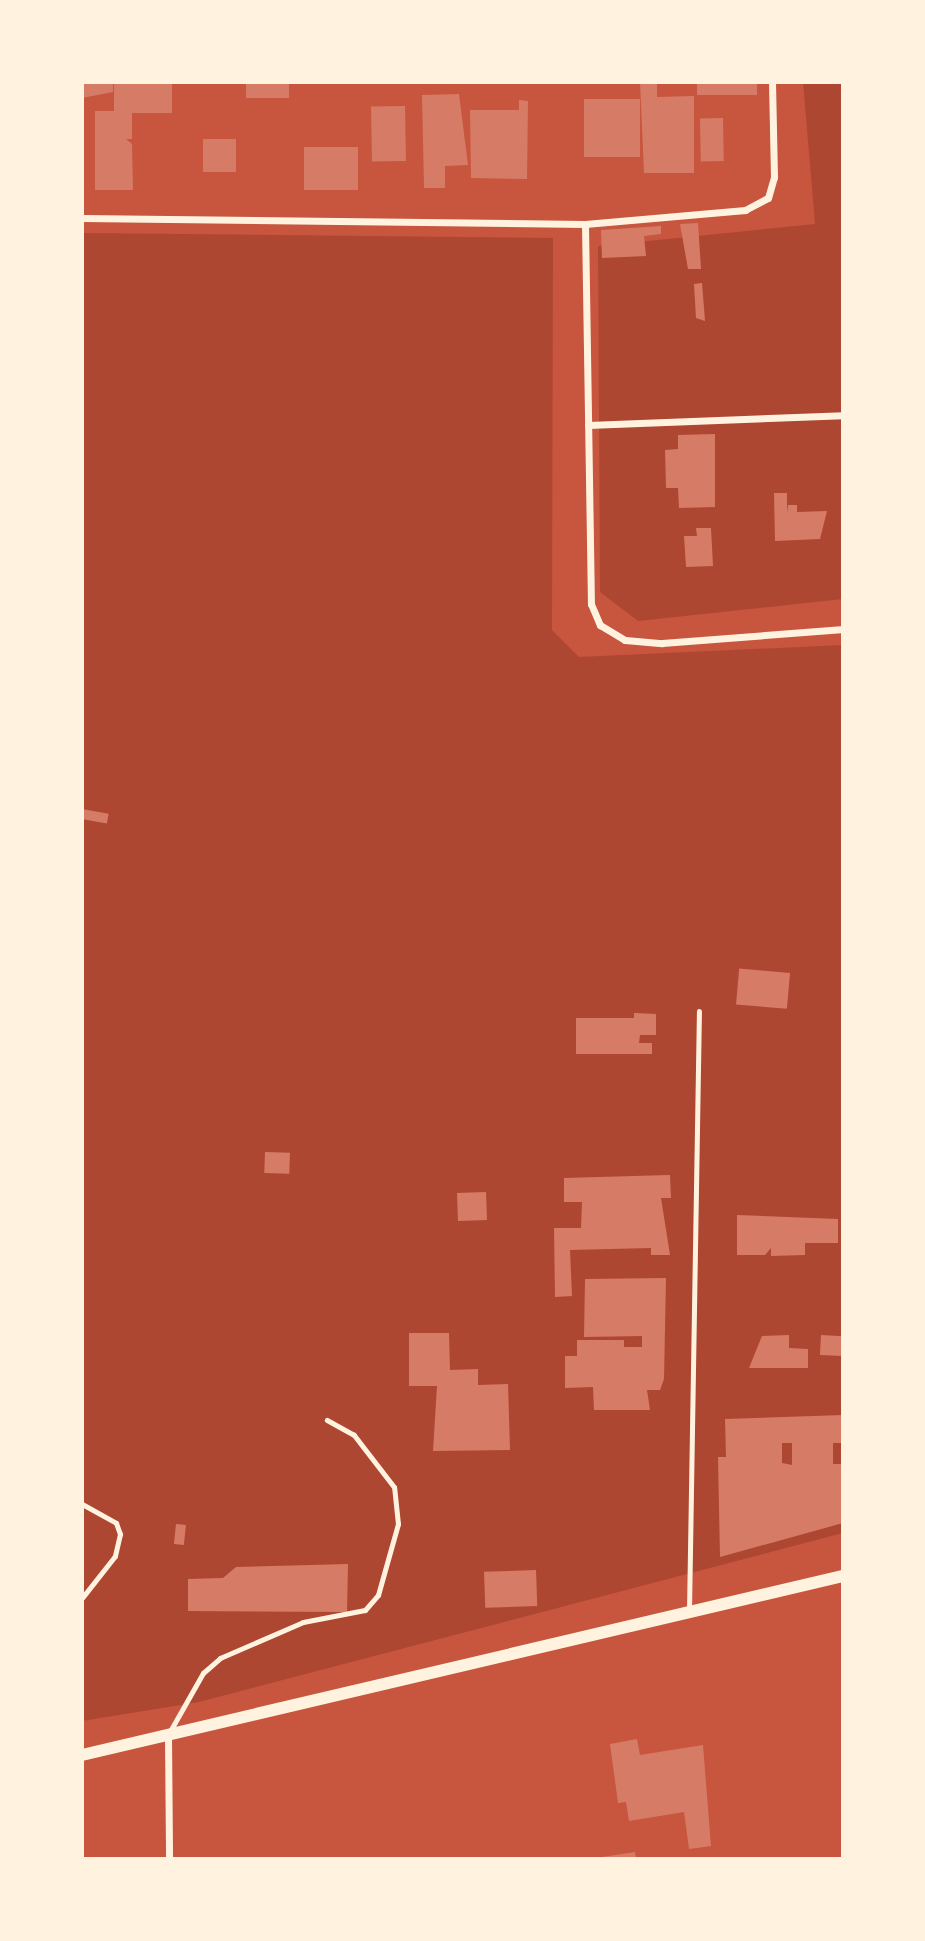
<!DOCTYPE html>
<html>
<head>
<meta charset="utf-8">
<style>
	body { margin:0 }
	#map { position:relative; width:925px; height:1941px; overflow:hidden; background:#c8553d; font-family:Signika,sans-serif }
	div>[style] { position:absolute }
	.green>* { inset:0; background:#ae4732 }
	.building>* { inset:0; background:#d67c66; transform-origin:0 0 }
	.service>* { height:5px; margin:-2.5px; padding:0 2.5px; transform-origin:2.5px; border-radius:2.5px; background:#fff3e0 }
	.minor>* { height:7px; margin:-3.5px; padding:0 3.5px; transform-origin:3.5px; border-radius:3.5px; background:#fff3e0 }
	.tertiary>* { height:12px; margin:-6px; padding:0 6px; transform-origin:6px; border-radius:6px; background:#fff3e0 }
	span { translate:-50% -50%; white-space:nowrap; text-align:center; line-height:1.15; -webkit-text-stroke:7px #fff3e0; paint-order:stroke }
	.frame { position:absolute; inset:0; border:84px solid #fff3e0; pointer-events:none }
</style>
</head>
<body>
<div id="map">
	<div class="green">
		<i style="clip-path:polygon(803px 82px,843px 82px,843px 599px,638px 621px,600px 592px,598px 246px,815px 224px)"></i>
		<i style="clip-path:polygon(82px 233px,553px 238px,552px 630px,579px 657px,843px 645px,843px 1533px,199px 1702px,82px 1721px)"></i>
	</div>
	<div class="building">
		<i style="clip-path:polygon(82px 82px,113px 82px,113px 92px,82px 98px)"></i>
		<i style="clip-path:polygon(114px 82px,172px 82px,172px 113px,132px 113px,132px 139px,126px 139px,132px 144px,133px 190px,95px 190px,95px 111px,114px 111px)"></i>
		<i style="left:246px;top:82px;width:43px;height:16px"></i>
		<i style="clip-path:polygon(640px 82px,657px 82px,657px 97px,694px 96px,694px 173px,644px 173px)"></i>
		<i style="left:697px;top:82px;width:60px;height:13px"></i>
		<i style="clip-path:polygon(459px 94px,468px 165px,445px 166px,445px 188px,424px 188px,422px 95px)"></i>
		<i style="left:640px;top:99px;width:58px;height:56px;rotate:90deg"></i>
		<i style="clip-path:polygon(519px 100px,528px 101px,527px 179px,471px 178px,470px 110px,519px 110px)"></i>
		<i style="left:405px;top:106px;width:55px;height:34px;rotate:89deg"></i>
		<i style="left:723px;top:118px;width:43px;height:23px;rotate:89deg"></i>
		<i style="left:203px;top:139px;width:33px;height:33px"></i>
		<i style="left:304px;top:147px;width:54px;height:43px"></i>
		<i style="clip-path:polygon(698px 223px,701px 269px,688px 269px,680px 224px)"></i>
		<i style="clip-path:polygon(661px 226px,661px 234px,644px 236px,646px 256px,602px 258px,601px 230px)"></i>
		<i style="clip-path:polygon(702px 283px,705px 321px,696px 318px,694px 284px)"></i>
		<i style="clip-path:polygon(678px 435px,715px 434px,715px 507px,679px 508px,678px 488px,666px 488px,665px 450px,678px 449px)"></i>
		<i style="clip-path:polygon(774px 493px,787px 493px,787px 513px,788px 505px,797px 505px,797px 512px,827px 511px,820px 539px,775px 541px)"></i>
		<i style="clip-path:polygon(696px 528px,711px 528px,713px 566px,686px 567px,684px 536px,697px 536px)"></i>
		<i style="left:82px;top:809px;width:27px;height:10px;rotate:10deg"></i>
		<i style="left:790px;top:973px;width:36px;height:51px;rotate:95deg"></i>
		<i style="clip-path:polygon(634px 1013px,656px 1014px,656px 1035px,640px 1035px,639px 1043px,652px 1043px,652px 1054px,576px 1054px,576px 1018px,634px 1018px)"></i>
		<i style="left:265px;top:1152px;width:25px;height:21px;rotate:2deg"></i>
		<i style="clip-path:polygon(670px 1175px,671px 1198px,661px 1198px,670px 1255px,651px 1255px,651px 1248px,570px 1250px,572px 1296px,555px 1297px,554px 1228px,581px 1228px,582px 1202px,564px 1202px,564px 1178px)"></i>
		<i style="left:486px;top:1192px;width:28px;height:29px;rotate:88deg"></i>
		<i style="clip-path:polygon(737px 1215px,838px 1219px,838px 1243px,805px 1243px,805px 1255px,771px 1256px,771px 1248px,765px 1255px,737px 1255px)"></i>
		<i style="clip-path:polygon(666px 1278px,664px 1379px,660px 1390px,647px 1390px,650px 1410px,594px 1410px,593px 1387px,565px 1388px,565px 1356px,577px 1356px,577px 1340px,624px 1340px,624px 1347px,642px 1347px,642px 1336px,584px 1337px,585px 1279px)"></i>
		<i style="clip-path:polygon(409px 1333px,449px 1333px,450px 1370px,478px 1369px,478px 1385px,508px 1384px,510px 1450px,433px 1451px,437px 1386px,409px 1386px)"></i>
		<i style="clip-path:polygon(789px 1335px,789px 1348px,808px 1349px,808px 1368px,749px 1368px,762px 1336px)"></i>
		<i style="left:821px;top:1335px;width:22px;height:20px;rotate:3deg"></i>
		<i style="clip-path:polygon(evenodd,843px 1415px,843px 1443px,833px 1443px,833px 1464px,843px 1464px,843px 1523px,720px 1557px,718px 1457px,726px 1457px,725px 1419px,843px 1415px,782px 1443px,792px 1443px,792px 1465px,782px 1463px,782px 1443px)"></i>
		<i style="left:176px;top:1524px;width:10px;height:20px;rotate:6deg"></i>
		<i style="clip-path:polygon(348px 1564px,347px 1612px,188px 1611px,188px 1579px,223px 1578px,236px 1567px)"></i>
		<i style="left:536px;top:1570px;width:36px;height:52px;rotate:88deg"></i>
		<i style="clip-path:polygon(637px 1739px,640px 1755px,703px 1745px,711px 1846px,689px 1849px,684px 1812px,629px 1821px,626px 1802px,618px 1803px,610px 1744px)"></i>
		<i style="clip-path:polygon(635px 1852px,636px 1859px,602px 1859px,602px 1857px)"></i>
	</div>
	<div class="service">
		<i style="left:82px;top:1504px;width:39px;rotate:29deg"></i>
		<i style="left:116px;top:1523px;width:12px;rotate:70deg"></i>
		<i style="left:120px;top:1534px;width:23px;rotate:103deg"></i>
		<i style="left:115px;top:1556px;width:53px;rotate:128.2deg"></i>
		<i style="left:689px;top:1611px;width:600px;rotate:-89.05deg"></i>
		<i style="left:169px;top:1733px;width:69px;rotate:-60.5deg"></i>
		<i style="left:203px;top:1673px;width:23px;rotate:-41deg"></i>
		<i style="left:220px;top:1658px;width:90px;rotate:-23.4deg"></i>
		<i style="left:303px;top:1622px;width:63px;rotate:-11deg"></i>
		<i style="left:365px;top:1610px;width:20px;rotate:-49deg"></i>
		<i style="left:378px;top:1595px;width:74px;rotate:-74.3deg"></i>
		<i style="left:398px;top:1524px;width:37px;rotate:-96deg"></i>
		<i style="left:394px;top:1487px;width:66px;rotate:-127.6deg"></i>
		<i style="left:354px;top:1435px;width:31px;rotate:-151deg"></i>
	</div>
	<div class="minor">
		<i style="left:82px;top:218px;width:503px;rotate:0.68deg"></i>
		<i style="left:585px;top:224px;width:161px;rotate:-5deg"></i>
		<i style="left:745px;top:210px;width:26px;rotate:-28deg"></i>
		<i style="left:768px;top:198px;width:22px;rotate:-74deg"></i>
		<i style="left:774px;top:177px;width:95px;rotate:-91.2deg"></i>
		<i style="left:585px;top:224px;width:380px;rotate:89.1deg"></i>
		<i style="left:591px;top:604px;width:23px;rotate:67deg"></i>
		<i style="left:600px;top:625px;width:29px;rotate:31deg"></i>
		<i style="left:625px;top:640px;width:37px;rotate:5deg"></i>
		<i style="left:662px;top:643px;width:182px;rotate:-4.4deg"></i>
		<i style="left:588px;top:425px;width:255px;rotate:-2.2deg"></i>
		<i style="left:168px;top:1736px;width:123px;rotate:89.5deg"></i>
	</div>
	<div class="tertiary">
		<i style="left:82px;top:1755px;width:782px;rotate:-13.24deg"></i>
	</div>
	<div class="frame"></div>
</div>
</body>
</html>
